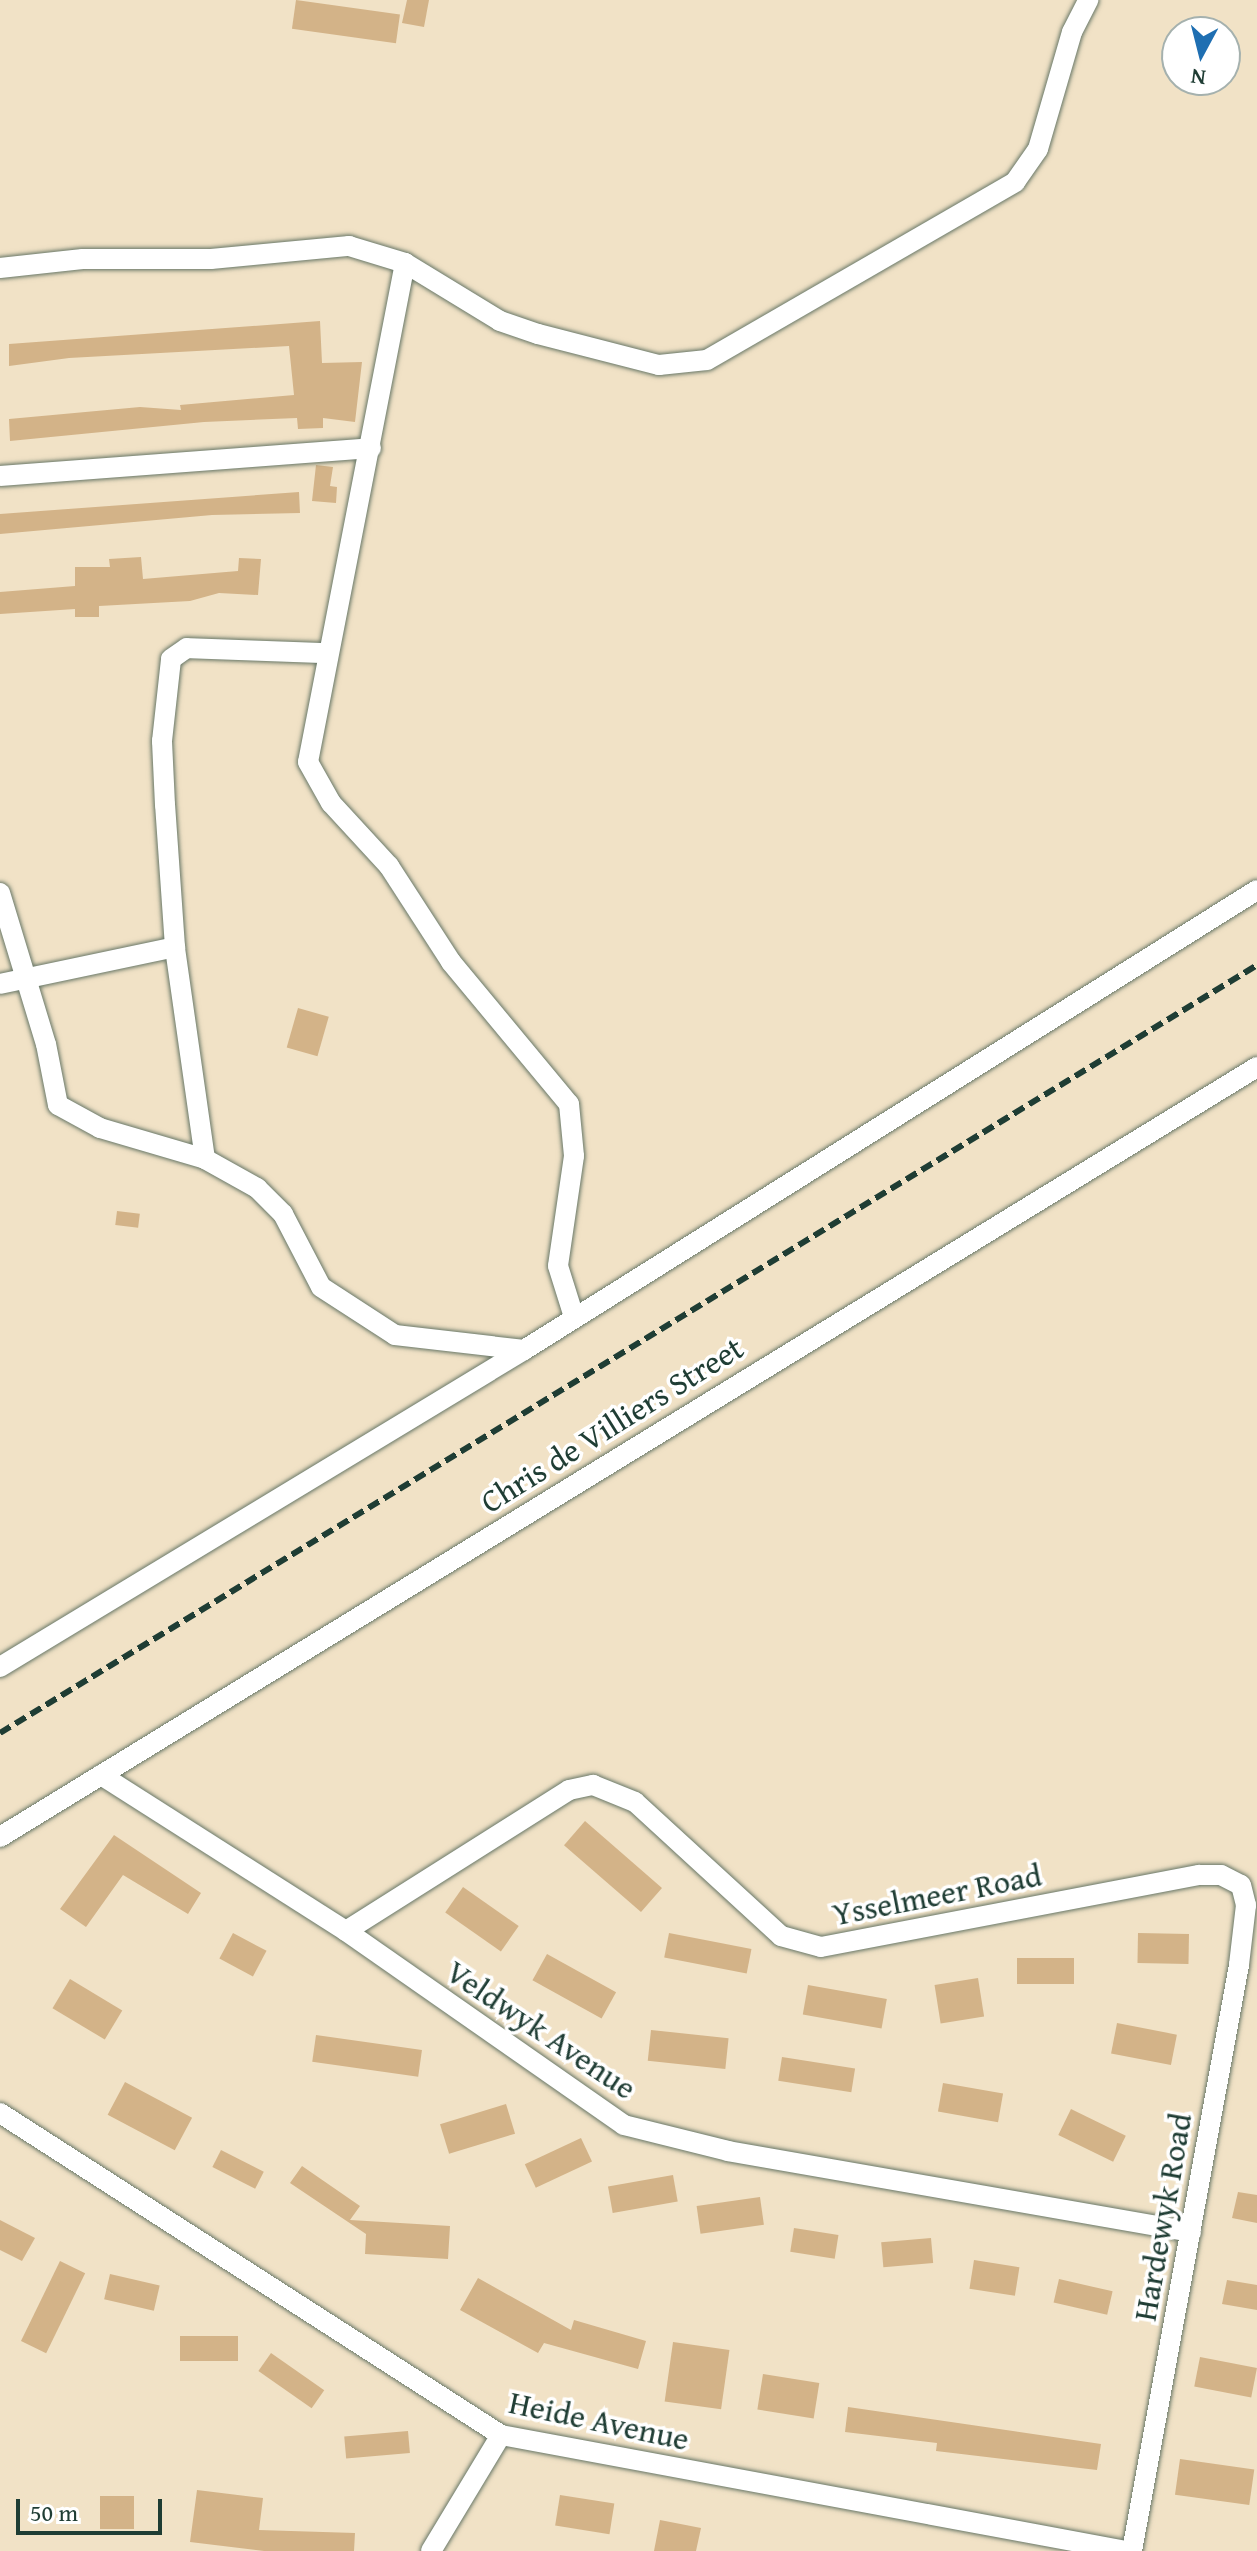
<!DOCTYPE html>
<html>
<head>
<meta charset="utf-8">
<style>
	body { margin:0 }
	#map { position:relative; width:1257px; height:2551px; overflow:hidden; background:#f1e2c6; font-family:"Gentium Book Plus",serif }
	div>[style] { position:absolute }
	.building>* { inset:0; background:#d3b388; transform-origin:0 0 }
	.roads { filter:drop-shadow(0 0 2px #687767) drop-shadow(0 0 2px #687767) }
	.minor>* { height:20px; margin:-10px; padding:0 10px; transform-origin:10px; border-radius:10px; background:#fff }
	.rail>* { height:6px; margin-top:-3px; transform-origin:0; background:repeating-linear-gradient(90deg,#1f3d34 0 12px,transparent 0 18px) }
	span { translate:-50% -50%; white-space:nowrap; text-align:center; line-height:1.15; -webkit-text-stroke:7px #fff; paint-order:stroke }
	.street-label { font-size:32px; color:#1f3d34 }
	.north { position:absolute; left:1161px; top:16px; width:80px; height:80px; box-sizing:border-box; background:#fff; border:2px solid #a5b1ae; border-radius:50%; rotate:187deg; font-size:22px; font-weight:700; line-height:32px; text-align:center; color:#1f3d34 }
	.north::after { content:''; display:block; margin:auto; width:28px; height:36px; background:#1f6fb2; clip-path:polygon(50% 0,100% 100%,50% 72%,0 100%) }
	.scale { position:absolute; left:16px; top:2499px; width:146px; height:36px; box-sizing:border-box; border:4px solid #1f3d34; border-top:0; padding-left:10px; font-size:24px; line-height:28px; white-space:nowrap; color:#1f3d34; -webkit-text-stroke:6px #fff; paint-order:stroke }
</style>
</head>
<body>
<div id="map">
	<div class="building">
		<i style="left:296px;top:0;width:105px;height:29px;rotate:8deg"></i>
		<i style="clip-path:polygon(407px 0,429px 0,424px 27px,402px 23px)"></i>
		<i style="clip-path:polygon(320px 321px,322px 363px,362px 362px,355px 422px,323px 418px,323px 428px,298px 429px,297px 418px,204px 422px,10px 441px,9px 419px,140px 407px,181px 410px,180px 405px,294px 395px,289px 346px,69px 358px,9px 366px,9px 344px)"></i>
		<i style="clip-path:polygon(316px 465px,333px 467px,330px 486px,337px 487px,336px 503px,312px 501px)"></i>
		<i style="clip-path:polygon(299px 492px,300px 513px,212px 515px,0 534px,0 514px)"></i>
		<i style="clip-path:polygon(141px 557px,143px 579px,238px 571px,239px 558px,261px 559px,258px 595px,219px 593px,190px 601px,99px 606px,99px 617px,75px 617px,75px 609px,0 614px,0 592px,75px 586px,75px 567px,110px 567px,109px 559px)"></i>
		<i style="left:298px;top:1008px;width:32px;height:41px;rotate:16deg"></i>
		<i style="left:117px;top:1211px;width:23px;height:14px;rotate:7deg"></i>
		<i style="left:585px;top:1821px;width:102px;height:32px;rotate:41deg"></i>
		<i style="clip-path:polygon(114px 1835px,201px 1893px,188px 1914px,123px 1875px,86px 1927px,60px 1909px)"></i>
		<i style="left:463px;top:1887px;width:68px;height:31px;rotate:35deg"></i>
		<i style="left:233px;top:1933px;width:38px;height:29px;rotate:28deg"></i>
		<i style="left:669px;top:1933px;width:84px;height:25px;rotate:11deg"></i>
		<i style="left:1138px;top:1933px;width:51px;height:30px;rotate:1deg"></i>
		<i style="left:547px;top:1954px;width:79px;height:30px;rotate:29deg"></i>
		<i style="left:1074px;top:1958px;width:26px;height:57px;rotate:90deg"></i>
		<i style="left:978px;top:1978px;width:39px;height:44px;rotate:81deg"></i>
		<i style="left:70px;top:1979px;width:61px;height:34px;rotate:31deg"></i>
		<i style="left:808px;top:1985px;width:80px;height:30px;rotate:10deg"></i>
		<i style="left:1117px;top:2023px;width:61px;height:31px;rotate:11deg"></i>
		<i style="left:651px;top:2030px;width:78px;height:31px;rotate:6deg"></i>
		<i style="left:316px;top:2035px;width:107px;height:27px;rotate:8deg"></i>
		<i style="left:782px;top:2057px;width:74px;height:24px;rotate:9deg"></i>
		<i style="left:125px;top:2082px;width:76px;height:37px;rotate:28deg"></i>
		<i style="left:943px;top:2083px;width:61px;height:29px;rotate:10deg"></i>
		<i style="left:506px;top:2104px;width:31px;height:69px;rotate:73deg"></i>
		<i style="left:1071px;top:2109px;width:61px;height:29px;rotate:26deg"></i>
		<i style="left:581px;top:2138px;width:26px;height:62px;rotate:65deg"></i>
		<i style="left:221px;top:2150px;width:48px;height:19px;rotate:27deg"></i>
		<i style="clip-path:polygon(302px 2166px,360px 2206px,350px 2220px,450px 2226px,448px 2259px,365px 2254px,366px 2234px,290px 2183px)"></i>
		<i style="left:673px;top:2175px;width:27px;height:66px;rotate:80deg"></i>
		<i style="clip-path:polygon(1238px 2192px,1257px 2195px,1257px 2223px,1232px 2218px)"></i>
		<i style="left:760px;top:2197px;width:28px;height:64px;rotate:82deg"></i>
		<i style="clip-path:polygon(0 2220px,35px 2238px,22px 2261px,0 2250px)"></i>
		<i style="left:794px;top:2228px;width:45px;height:24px;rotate:9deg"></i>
		<i style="left:931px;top:2238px;width:25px;height:50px;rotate:85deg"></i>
		<i style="left:974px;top:2260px;width:46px;height:29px;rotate:9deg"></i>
		<i style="left:60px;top:2261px;width:28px;height:89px;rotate:26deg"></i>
		<i style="left:110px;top:2274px;width:51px;height:26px;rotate:13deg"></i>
		<i style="clip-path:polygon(478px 2278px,571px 2330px,574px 2320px,646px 2341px,638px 2369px,544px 2343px,538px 2353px,460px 2310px)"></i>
		<i style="left:1059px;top:2279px;width:55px;height:24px;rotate:13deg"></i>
		<i style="clip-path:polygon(1227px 2280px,1257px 2285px,1257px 2310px,1222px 2304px)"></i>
		<i style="left:180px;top:2336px;width:58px;height:25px"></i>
		<i style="left:673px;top:2342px;width:57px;height:60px;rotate:8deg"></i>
		<i style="left:271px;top:2353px;width:65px;height:22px;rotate:35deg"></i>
		<i style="left:1200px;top:2357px;width:58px;height:30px;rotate:11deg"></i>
		<i style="left:763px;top:2374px;width:57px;height:36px;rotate:9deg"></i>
		<i style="clip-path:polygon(848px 2407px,1101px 2444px,1097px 2470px,936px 2451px,937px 2443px,845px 2432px)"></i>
		<i style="left:408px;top:2431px;width:22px;height:64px;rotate:85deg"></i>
		<i style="left:1180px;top:2459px;width:75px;height:36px;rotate:8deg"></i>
		<i style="clip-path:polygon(197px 2490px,263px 2498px,259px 2530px,355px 2533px,354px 2551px,264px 2551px,190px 2542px)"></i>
		<i style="left:560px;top:2495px;width:55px;height:31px;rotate:9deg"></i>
		<i style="left:100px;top:2496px;width:34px;height:33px"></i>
		<i style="clip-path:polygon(660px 2520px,701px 2528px,696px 2551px,654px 2551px)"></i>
	</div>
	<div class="roads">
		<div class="minor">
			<i style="left:405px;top:263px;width:111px;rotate:31.4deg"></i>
			<i style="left:500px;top:321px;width:40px;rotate:18.9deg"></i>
			<i style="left:538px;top:334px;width:125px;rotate:14.4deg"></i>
			<i style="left:659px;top:365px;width:48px;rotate:-5.9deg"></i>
			<i style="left:707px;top:360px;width:356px;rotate:-30deg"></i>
			<i style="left:1015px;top:182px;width:40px;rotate:-55.1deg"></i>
			<i style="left:1038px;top:149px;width:122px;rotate:-73.8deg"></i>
			<i style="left:1072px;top:32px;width:36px;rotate:-63deg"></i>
			<i style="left:0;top:268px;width:83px;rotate:-6.2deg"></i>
			<i style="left:83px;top:259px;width:128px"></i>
			<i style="left:211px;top:259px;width:139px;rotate:-5.4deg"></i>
			<i style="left:349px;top:246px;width:59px;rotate:16.9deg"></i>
			<i style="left:405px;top:263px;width:508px;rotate:101deg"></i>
			<i style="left:308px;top:762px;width:47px;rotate:60.7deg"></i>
			<i style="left:331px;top:803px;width:86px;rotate:47.4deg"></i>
			<i style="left:389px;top:866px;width:114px;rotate:57.1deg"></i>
			<i style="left:451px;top:962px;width:185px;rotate:50.3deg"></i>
			<i style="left:569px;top:1104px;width:52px;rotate:84.5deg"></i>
			<i style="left:574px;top:1156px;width:111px;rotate:98.3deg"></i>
			<i style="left:558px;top:1266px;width:53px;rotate:72.6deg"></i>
			<i style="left:0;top:476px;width:372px;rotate:-4.3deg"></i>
			<i style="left:0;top:893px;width:158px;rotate:73.1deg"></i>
			<i style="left:46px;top:1044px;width:62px;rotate:78.9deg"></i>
			<i style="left:58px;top:1105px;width:48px;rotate:28.7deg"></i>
			<i style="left:100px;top:1128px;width:109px;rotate:16.4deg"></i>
			<i style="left:205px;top:1159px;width:60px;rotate:29.1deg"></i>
			<i style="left:257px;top:1188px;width:37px;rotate:45deg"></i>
			<i style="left:283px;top:1214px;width:82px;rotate:62.5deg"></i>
			<i style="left:321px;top:1287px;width:88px;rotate:33deg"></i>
			<i style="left:395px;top:1335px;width:130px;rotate:6.6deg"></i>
			<i style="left:0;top:984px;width:179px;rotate:-11.9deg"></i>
			<i style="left:205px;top:1159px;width:214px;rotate:-98.1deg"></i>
			<i style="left:175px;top:947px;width:142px;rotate:-94deg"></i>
			<i style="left:165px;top:805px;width:64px;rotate:-92.7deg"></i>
			<i style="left:162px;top:741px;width:82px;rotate:-83.7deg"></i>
			<i style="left:171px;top:659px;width:19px;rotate:-35deg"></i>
			<i style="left:187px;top:648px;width:138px;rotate:2.1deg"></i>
			<i style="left:0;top:1667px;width:612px;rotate:-31.17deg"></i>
			<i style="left:524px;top:1350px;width:865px;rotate:-32.11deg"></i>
			<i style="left:101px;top:1775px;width:290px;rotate:32.5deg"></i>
			<i style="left:346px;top:1931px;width:339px;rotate:34.9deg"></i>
			<i style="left:624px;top:2125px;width:107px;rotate:14deg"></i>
			<i style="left:728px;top:2151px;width:470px;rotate:9.9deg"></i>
			<i style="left:0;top:1837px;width:1474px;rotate:-31.49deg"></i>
			<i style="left:346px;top:1931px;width:264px;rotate:-32.3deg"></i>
			<i style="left:569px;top:1790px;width:25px;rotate:-12deg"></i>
			<i style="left:593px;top:1785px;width:45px;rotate:22deg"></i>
			<i style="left:635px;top:1802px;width:198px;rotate:42.5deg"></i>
			<i style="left:781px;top:1936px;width:41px;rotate:15.4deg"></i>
			<i style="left:821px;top:1947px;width:385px;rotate:-10.8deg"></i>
			<i style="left:1199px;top:1875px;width:22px"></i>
			<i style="left:1221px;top:1875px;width:22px;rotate:27deg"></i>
			<i style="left:1241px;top:1885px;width:21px;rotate:76deg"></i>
			<i style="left:1246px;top:1905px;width:60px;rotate:96.7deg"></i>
			<i style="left:1239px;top:1965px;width:596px;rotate:100.35deg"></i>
			<i style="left:0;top:2113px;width:596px;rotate:32.73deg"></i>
			<i style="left:501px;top:2435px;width:636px;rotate:10.51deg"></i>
			<i style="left:431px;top:2551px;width:135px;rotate:-58.9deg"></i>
		</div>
	</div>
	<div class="rail">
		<i style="left:0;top:1733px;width:1473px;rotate:-31.42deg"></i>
	</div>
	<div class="street-label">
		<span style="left:612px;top:1425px;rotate:-32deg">Chris de Villiers Street</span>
		<span style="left:937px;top:1895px;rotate:-11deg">Ysselmeer Road</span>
		<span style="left:541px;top:2030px;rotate:34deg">Veldwyk Avenue</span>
		<span style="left:1163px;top:2217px;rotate:-80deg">Hardewyk Road</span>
		<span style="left:599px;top:2421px;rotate:12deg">Heide Avenue</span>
	</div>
	<div class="north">N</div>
	<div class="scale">50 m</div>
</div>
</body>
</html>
